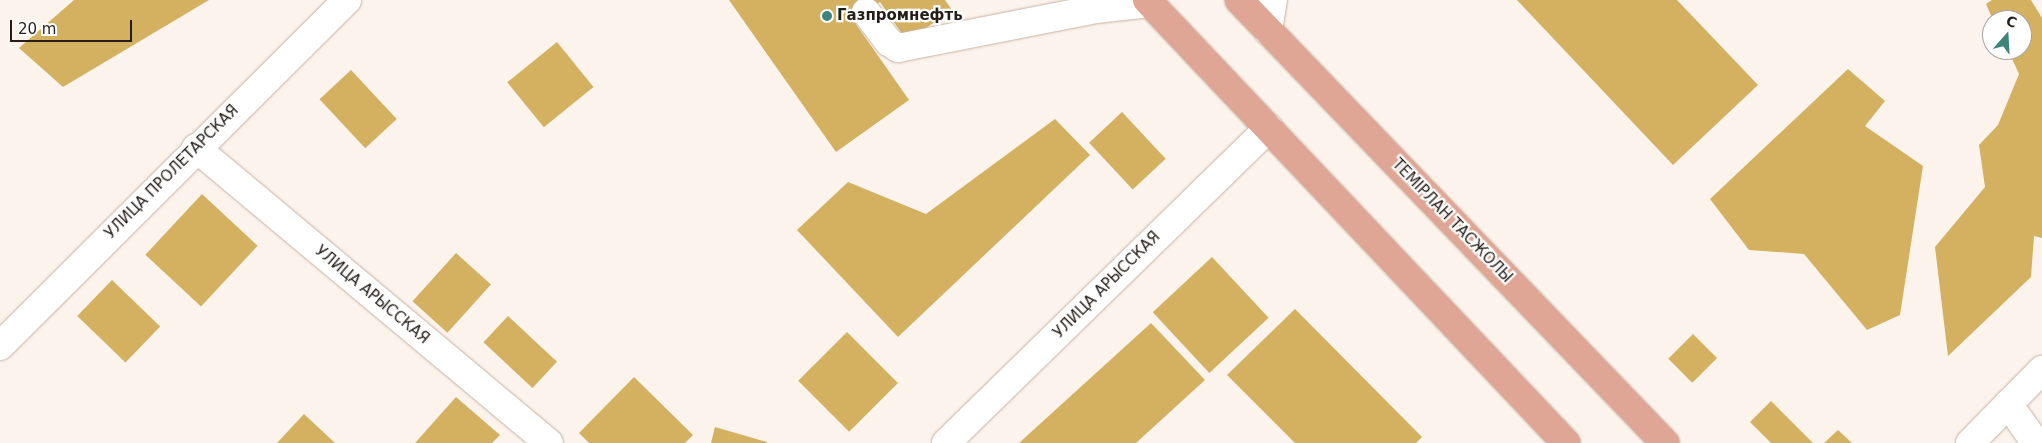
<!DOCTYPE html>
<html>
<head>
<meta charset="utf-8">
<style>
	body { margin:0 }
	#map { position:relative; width:2042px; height:443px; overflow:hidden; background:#fcf3ec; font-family:"DejaVu Sans",sans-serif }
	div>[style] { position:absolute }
	.building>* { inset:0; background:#d3b161; transform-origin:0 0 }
	.roads { filter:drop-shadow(0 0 1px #c6b1a1) drop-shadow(0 0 1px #c6b1a1) }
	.minor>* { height:28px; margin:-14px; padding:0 14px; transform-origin:14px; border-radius:14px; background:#fff }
	.major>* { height:28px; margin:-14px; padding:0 14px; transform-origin:14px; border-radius:14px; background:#dfa695 }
	.dots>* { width:14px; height:14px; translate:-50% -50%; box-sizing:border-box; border:2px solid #fff; border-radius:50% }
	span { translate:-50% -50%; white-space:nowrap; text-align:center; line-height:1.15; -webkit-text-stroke:4.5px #fff; paint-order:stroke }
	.poi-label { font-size:15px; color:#251e18; font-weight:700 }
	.left { translate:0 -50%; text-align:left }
	.street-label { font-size:15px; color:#251e18 }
	.north { position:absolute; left:1982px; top:10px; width:50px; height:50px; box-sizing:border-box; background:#fff; border:1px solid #a8a5a3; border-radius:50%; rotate:19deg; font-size:14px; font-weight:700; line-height:20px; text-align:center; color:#251e18 }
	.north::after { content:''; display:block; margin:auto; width:18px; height:22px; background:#3e847c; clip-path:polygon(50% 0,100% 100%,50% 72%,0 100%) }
	.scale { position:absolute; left:10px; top:20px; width:122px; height:22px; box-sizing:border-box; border:2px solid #251e18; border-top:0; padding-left:6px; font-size:15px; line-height:18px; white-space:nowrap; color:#251e18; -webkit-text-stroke:4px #fff; paint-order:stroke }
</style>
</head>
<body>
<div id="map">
	<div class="building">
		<i style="clip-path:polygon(74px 0,209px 0,63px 87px,19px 48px)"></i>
		<i style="clip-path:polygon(729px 0,945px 0,952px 10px,907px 41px,880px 2px,853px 20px,909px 100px,836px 152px)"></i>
		<i style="clip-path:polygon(1517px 0,1677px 0,1758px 85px,1673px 165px)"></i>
		<i style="clip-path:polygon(1992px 0,2031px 0,2042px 18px,2042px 238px,2034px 236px,2031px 277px,1948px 356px,1935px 247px,1985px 187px,1979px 145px,1998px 125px,2019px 74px,2008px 50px,2022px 50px,2022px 20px,1993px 20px,1986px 4px)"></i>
		<i style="left:557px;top:42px;width:58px;height:64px;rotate:51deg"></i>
		<i style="clip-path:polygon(1848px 69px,1885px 101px,1865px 126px,1923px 166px,1900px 315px,1867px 330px,1804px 254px,1749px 250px,1710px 199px)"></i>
		<i style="left:351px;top:70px;width:67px;height:43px;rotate:47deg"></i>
		<i style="left:1122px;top:112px;width:64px;height:45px;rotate:47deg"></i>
		<i style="clip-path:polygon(1055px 119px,1090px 155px,898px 337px,797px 230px,848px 182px,926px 214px)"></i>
		<i style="left:202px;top:194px;width:76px;height:83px;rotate:43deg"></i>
		<i style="left:456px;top:253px;width:47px;height:65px;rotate:42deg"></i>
		<i style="left:1212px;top:257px;width:83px;height:81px;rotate:47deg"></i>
		<i style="left:112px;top:280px;width:67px;height:50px;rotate:44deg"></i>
		<i style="clip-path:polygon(1295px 309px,1422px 437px,1416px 443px,1295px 443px,1227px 375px)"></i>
		<i style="left:508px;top:316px;width:67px;height:36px;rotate:43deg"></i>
		<i style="clip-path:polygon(1151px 323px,1205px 380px,1136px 443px,1019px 443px)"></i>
		<i style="left:847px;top:332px;width:72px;height:69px;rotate:45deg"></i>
		<i style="left:1693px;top:334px;width:34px;height:35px;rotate:45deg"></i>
		<i style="clip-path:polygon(634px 377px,693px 435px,685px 443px,589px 443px,579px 433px)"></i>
		<i style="clip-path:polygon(456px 397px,500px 435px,492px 443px,415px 443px)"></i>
		<i style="clip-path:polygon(1771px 401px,1813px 443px,1771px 443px,1750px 422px)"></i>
		<i style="clip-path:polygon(304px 414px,335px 443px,277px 443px)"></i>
		<i style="clip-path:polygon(715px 427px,767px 442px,767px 443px,711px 443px)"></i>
		<i style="clip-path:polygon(1838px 430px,1852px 443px,1824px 443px)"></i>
	</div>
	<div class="roads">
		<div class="minor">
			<i style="left:866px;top:12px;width:38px;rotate:53deg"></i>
			<i style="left:889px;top:42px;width:11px;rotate:34deg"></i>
			<i style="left:898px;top:48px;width:202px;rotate:-11.1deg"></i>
			<i style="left:1096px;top:9px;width:54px;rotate:-6.3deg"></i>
			<i style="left:1268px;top:31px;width:31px;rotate:-81deg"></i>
			<i style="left:196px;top:148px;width:460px;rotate:39.9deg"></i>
			<i style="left:0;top:346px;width:490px;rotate:-44.9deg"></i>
			<i style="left:2008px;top:404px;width:48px;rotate:54.3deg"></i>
			<i style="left:946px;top:443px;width:451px;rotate:-44.3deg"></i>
			<i style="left:1970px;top:443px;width:103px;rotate:-45.4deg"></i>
		</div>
		<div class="major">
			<i style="left:1147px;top:0;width:610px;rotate:46.59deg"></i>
			<i style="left:1239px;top:0;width:615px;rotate:46.12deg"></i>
		</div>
	</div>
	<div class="dots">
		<i style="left:827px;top:16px;background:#3e847c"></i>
	</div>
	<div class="poi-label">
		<span class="left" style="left:837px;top:16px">Газпромнефть</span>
	</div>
	<div class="street-label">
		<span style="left:172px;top:172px;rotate:-45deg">УЛИЦА ПРОЛЕТАРСКАЯ</span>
		<span style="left:1452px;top:221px;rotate:46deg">ТЕМІРЛАН ТАСЖОЛЫ</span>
		<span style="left:1107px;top:285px;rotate:-45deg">УЛИЦА АРЫССКАЯ</span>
		<span style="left:372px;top:295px;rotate:40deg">УЛИЦА АРЫССКАЯ</span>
	</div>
	<div class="north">С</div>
	<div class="scale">20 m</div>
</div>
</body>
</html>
